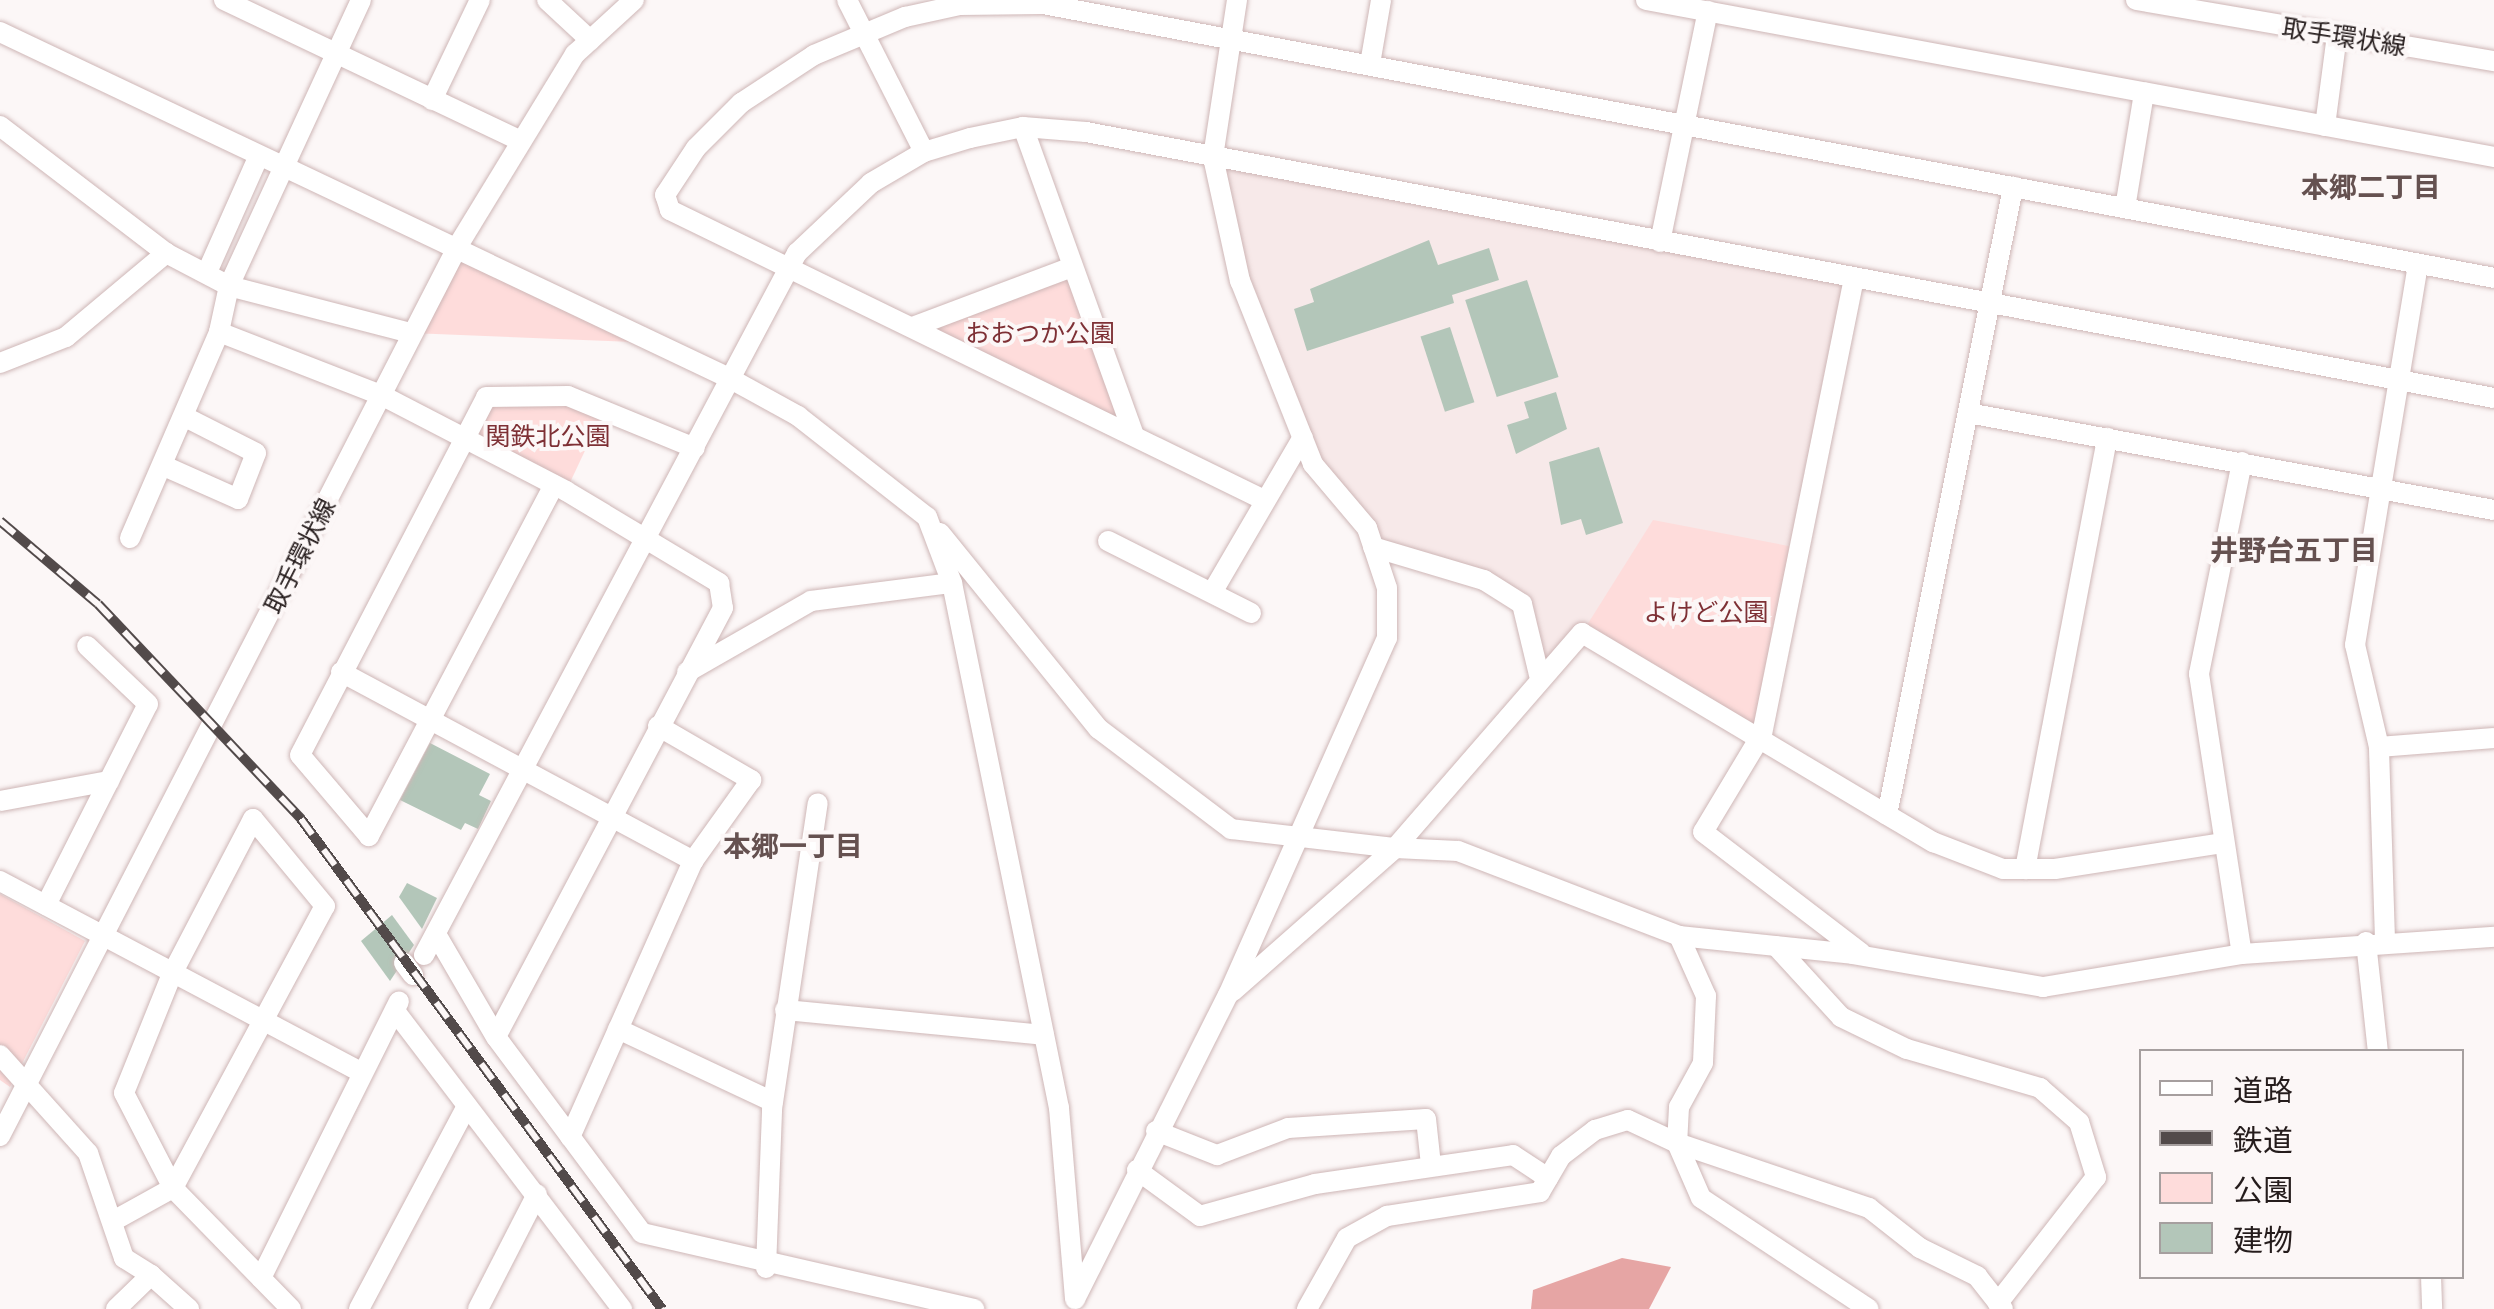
<!DOCTYPE html>
<html>
<head>
<meta charset="utf-8">
<style>
	body { margin:0 }
	#map { position:relative; width:2494px; height:1309px; overflow:hidden; background:#fcf7f7; font-family:"Archivo Narrow","Noto Sans JP",sans-serif }
	div>[style] { position:absolute }
	.built>* { inset:0; background:#f7e9e9 }
	.green>* { inset:0; background:#fedcdb }
	.forest>* { inset:0; background:#e6a5a4 }
	.building>* { inset:0; background:#b3c6b9; transform-origin:0 0 }
	.roads { filter:drop-shadow(0 0 2px #ceb6b6) drop-shadow(0 0 2px #ceb6b6) }
	.minor>* { height:20px; margin:-10px; padding:0 10px; transform-origin:10px; border-radius:10px; background:#fff }
	.rail>* { height:10px; margin-top:-5px; transform-origin:0; background:repeating-linear-gradient(90deg,#fcf7f7 0 19px,#524a4a 0 38px); box-sizing:border-box; border-block:2px solid #524a4a }
	span { translate:-50% -50%; white-space:nowrap; text-align:center; line-height:1.15; -webkit-text-stroke:8px #fcf7f7; paint-order:stroke }
	.street-label { font-size:25px; color:#251c1c }
	.park-label { font-size:25px; color:#7e3035 }
	.neighbourhood-label { font-size:28px; color:#655150; font-weight:700 }
	.legend { position:absolute; left:2139px; top:1049px; width:325px; height:230px; box-sizing:border-box; background:#fcf7f7; border:2px solid #a69f9f; margin:0; padding:12px 18px; list-style:none; font-size:30px; color:#251c1c }
	.legend li { display:flex; align-items:center; gap:20px; height:50px }
	.legend b { width:50px; border:2px solid #a69f9f }
</style>
</head>
<body>
<div id="map">
	<div class="built">
		<i style="clip-path:polygon(1213px 157px,1854px 278px,1799px 548px,1582px 633px,1539px 675px,1522px 604px,1373px 547px,1313px 464px,1240px 281px)"></i>
	</div>
	<div class="green">
		<i style="clip-path:polygon(459px 244px,658px 343px,411px 333px)"></i>
		<i style="clip-path:polygon(1072px 267px,1134px 435px,915px 326px)"></i>
		<i style="clip-path:polygon(486px 397px,606px 406px,566px 491px,465px 437px)"></i>
		<i style="clip-path:polygon(1653px 520px,1799px 548px,1762px 734px,1582px 633px)"></i>
		<i style="clip-path:polygon(0 894px,85px 941px,10px 1087px,0 1080px)"></i>
	</div>
	<div class="forest">
		<i style="clip-path:polygon(1622px 1258px,1671px 1267px,1649px 1309px,1531px 1309px,1533px 1290px)"></i>
	</div>
	<div class="building">
		<i style="clip-path:polygon(1429px 240px,1438px 265px,1489px 248px,1499px 280px,1452px 295px,1454px 303px,1307px 351px,1294px 309px,1314px 302px,1310px 289px)"></i>
		<i style="left:1527px;top:280px;width:102px;height:65px;rotate:72deg"></i>
		<i style="left:1450px;top:327px;width:79px;height:31px;rotate:72deg"></i>
		<i style="clip-path:polygon(1556px 392px,1567px 429px,1516px 454px,1507px 425px,1529px 418px,1524px 402px)"></i>
		<i style="clip-path:polygon(1599px 447px,1623px 523px,1586px 535px,1581px 519px,1561px 525px,1549px 462px)"></i>
		<i style="clip-path:polygon(430px 743px,490px 774px,479px 795px,491px 801px,478px 829px,465px 823px,461px 830px,400px 800px)"></i>
		<i style="clip-path:polygon(407px 883px,437px 898px,422px 929px,399px 897px)"></i>
		<i style="clip-path:polygon(392px 915px,414px 945px,390px 981px,361px 941px)"></i>
	</div>
	<div class="roads">
		<div class="minor">
			<i style="left:224px;top:0;width:329px;rotate:25.4deg"></i>
			<i style="left:361px;top:0;width:315px;rotate:114.8deg"></i>
			<i style="left:229px;top:286px;width:47px;rotate:102.3deg"></i>
			<i style="left:219px;top:332px;width:176px;rotate:21.3deg"></i>
			<i style="left:383px;top:396px;width:206px;rotate:27.4deg"></i>
			<i style="left:566px;top:491px;width:179px;rotate:31deg"></i>
			<i style="left:719px;top:583px;width:25px;rotate:81deg"></i>
			<i style="left:723px;top:608px;width:485px;rotate:117.9deg"></i>
			<i style="left:547px;top:0;width:59px;rotate:42.9deg"></i>
			<i style="left:847px;top:0;width:170px;rotate:63.1deg"></i>
			<i style="left:1646px;top:0;width:862px;rotate:10.49deg"></i>
			<i style="left:2136px;top:0;width:363px;rotate:9.7deg"></i>
			<i style="left:0;top:32px;width:809px;rotate:25.39deg"></i>
			<i style="left:731px;top:379px;width:77px;rotate:28.9deg"></i>
			<i style="left:798px;top:416px;width:164px;rotate:38.1deg"></i>
			<i style="left:927px;top:517px;width:71px;rotate:69.3deg"></i>
			<i style="left:952px;top:583px;width:536px;rotate:78.48deg"></i>
			<i style="left:1059px;top:1108px;width:192px;rotate:85.2deg"></i>
			<i style="left:1370px;top:64px;width:65px;rotate:-80.2deg"></i>
			<i style="left:432px;top:100px;width:111px;rotate:-64.4deg"></i>
			<i style="left:0;top:126px;width:209px;rotate:37.4deg"></i>
			<i style="left:166px;top:253px;width:71px;rotate:27.6deg"></i>
			<i style="left:229px;top:286px;width:188px;rotate:14.5deg"></i>
			<i style="left:2325px;top:126px;width:92px;rotate:-82.5deg"></i>
			<i style="left:1023px;top:127px;width:327px;rotate:70.2deg"></i>
			<i style="left:2125px;top:208px;width:117px;rotate:-80.6deg"></i>
			<i style="left:1660px;top:242px;width:236px;rotate:-78.3deg"></i>
			<i style="left:208px;top:270px;width:120px;rotate:-66deg"></i>
			<i style="left:1854px;top:278px;width:465px;rotate:101.4deg"></i>
			<i style="left:1762px;top:734px;width:114px;rotate:121deg"></i>
			<i style="left:1703px;top:832px;width:199px;rotate:37.4deg"></i>
			<i style="left:915px;top:326px;width:168px;rotate:-20.6deg"></i>
			<i style="left:0;top:363px;width:71px;rotate:-21.5deg"></i>
			<i style="left:66px;top:337px;width:131px;rotate:-40deg"></i>
			<i style="left:1968px;top:413px;width:535px;rotate:10.45deg"></i>
			<i style="left:2242px;top:462px;width:216px;rotate:101.5deg"></i>
			<i style="left:2199px;top:674px;width:283px;rotate:81.3deg"></i>
			<i style="left:164px;top:466px;width:81px;rotate:24deg"></i>
			<i style="left:238px;top:499px;width:49px;rotate:-68.6deg"></i>
			<i style="left:256px;top:453px;width:77px;rotate:-153.1deg"></i>
			<i style="left:554px;top:485px;width:397px;rotate:117.8deg"></i>
			<i style="left:369px;top:836px;width:106px;rotate:-130.4deg"></i>
			<i style="left:300px;top:755px;width:403px;rotate:-62.5deg"></i>
			<i style="left:486px;top:397px;width:82px;rotate:-0.7deg"></i>
			<i style="left:568px;top:396px;width:137px;rotate:22.3deg"></i>
			<i style="left:1262px;top:499px;width:659px;rotate:-153.98deg"></i>
			<i style="left:670px;top:210px;width:16px;rotate:-108deg"></i>
			<i style="left:665px;top:195px;width:56px;rotate:-56.6deg"></i>
			<i style="left:696px;top:148px;width:64px;rotate:-45deg"></i>
			<i style="left:741px;top:103px;width:87px;rotate:-33.3deg"></i>
			<i style="left:814px;top:55px;width:99px;rotate:-22.7deg"></i>
			<i style="left:905px;top:17px;width:56px;rotate:-12.3deg"></i>
			<i style="left:960px;top:5px;width:83px;rotate:-0.7deg"></i>
			<i style="left:1043px;top:4px;width:1477px;rotate:10.69deg"></i>
			<i style="left:940px;top:533px;width:252px;rotate:51deg"></i>
			<i style="left:1099px;top:729px;width:166px;rotate:37.1deg"></i>
			<i style="left:1231px;top:829px;width:165px;rotate:6.6deg"></i>
			<i style="left:1395px;top:848px;width:285px;rotate:-49deg"></i>
			<i style="left:1582px;top:633px;width:409px;rotate:30.8deg"></i>
			<i style="left:1933px;top:842px;width:75px;rotate:21.1deg"></i>
			<i style="left:2003px;top:869px;width:52px"></i>
			<i style="left:2055px;top:869px;width:169px;rotate:-8.8deg"></i>
			<i style="left:130px;top:538px;width:224px;rotate:-66.6deg"></i>
			<i style="left:1108px;top:541px;width:160px;rotate:26.7deg"></i>
			<i style="left:1373px;top:547px;width:116px;rotate:16.6deg"></i>
			<i style="left:1484px;top:580px;width:45px;rotate:32.3deg"></i>
			<i style="left:1522px;top:604px;width:73px;rotate:76.5deg"></i>
			<i style="left:1213px;top:591px;width:178px;rotate:-59.7deg"></i>
			<i style="left:341px;top:672px;width:400px;rotate:28.2deg"></i>
			<i style="left:693px;top:861px;width:302px;rotate:114deg"></i>
			<i style="left:687px;top:672px;width:143px;rotate:-29.8deg"></i>
			<i style="left:811px;top:601px;width:142px;rotate:-7.3deg"></i>
			<i style="left:658px;top:726px;width:108px;rotate:30.1deg"></i>
			<i style="left:751px;top:780px;width:100px;rotate:125.6deg"></i>
			<i style="left:2379px;top:747px;width:115px;rotate:-4.5deg"></i>
			<i style="left:0;top:801px;width:111px;rotate:-10.4deg"></i>
			<i style="left:1887px;top:815px;width:641px;rotate:-78.65deg"></i>
			<i style="left:2025px;top:869px;width:439px;rotate:-79.2deg"></i>
			<i style="left:0;top:881px;width:410px;rotate:27.9deg"></i>
			<i style="left:46px;top:905px;width:225px;rotate:-63.1deg"></i>
			<i style="left:148px;top:704px;width:84px;rotate:-136.4deg"></i>
			<i style="left:436px;top:934px;width:119px;rotate:59.8deg"></i>
			<i style="left:496px;top:1037px;width:244px;rotate:53.3deg"></i>
			<i style="left:642px;top:1233px;width:341px;rotate:12.9deg"></i>
			<i style="left:1679px;top:936px;width:66px;rotate:65.8deg"></i>
			<i style="left:1706px;top:996px;width:67px;rotate:92.6deg"></i>
			<i style="left:1703px;top:1063px;width:50px;rotate:118.6deg"></i>
			<i style="left:1679px;top:1107px;width:36px;rotate:93deg"></i>
			<i style="left:1677px;top:1143px;width:203px;rotate:18.7deg"></i>
			<i style="left:1869px;top:1208px;width:65px;rotate:38.1deg"></i>
			<i style="left:1920px;top:1248px;width:64px;rotate:26.2deg"></i>
			<i style="left:1977px;top:1276px;width:42px;rotate:51.8deg"></i>
			<i style="left:2385px;top:940px;width:193px;rotate:-91.8deg"></i>
			<i style="left:2379px;top:747px;width:105px;rotate:-103.2deg"></i>
			<i style="left:2355px;top:645px;width:386px;rotate:-80.6deg"></i>
			<i style="left:2366px;top:942px;width:111px;rotate:83.8deg"></i>
			<i style="left:1776px;top:946px;width:96px;rotate:47.5deg"></i>
			<i style="left:1841px;top:1017px;width:73px;rotate:25.9deg"></i>
			<i style="left:1907px;top:1049px;width:139px;rotate:16.3deg"></i>
			<i style="left:2040px;top:1088px;width:52px;rotate:41.1deg"></i>
			<i style="left:2079px;top:1122px;width:58px;rotate:72.8deg"></i>
			<i style="left:2096px;top:1177px;width:160px;rotate:127.9deg"></i>
			<i style="left:424px;top:955px;width:795px;rotate:-62.02deg"></i>
			<i style="left:797px;top:253px;width:102px;rotate:-43.4deg"></i>
			<i style="left:871px;top:183px;width:61px;rotate:-30.3deg"></i>
			<i style="left:924px;top:152px;width:48px;rotate:-16.9deg"></i>
			<i style="left:970px;top:138px;width:54px;rotate:-11.7deg"></i>
			<i style="left:1023px;top:127px;width:63px;rotate:4.5deg"></i>
			<i style="left:1086px;top:132px;width:1433px;rotate:10.7deg"></i>
			<i style="left:404px;top:963px;width:15px;rotate:53deg"></i>
			<i style="left:1233px;top:991px;width:216px;rotate:-41.4deg"></i>
			<i style="left:1395px;top:848px;width:63px;rotate:2.7deg"></i>
			<i style="left:1458px;top:851px;width:237px;rotate:21deg"></i>
			<i style="left:1679px;top:936px;width:174px;rotate:5.9deg"></i>
			<i style="left:1852px;top:954px;width:194px;rotate:9.8deg"></i>
			<i style="left:2043px;top:987px;width:202px;rotate:-9.4deg"></i>
			<i style="left:2242px;top:954px;width:253px;rotate:-3.9deg"></i>
			<i style="left:785px;top:1010px;width:260px;rotate:5.5deg"></i>
			<i style="left:395px;top:1011px;width:375px;rotate:52.7deg"></i>
			<i style="left:618px;top:1029px;width:171px;rotate:25.2deg"></i>
			<i style="left:0;top:1055px;width:132px;rotate:48.1deg"></i>
			<i style="left:88px;top:1153px;width:111px;rotate:71.1deg"></i>
			<i style="left:124px;top:1258px;width:32px;rotate:32deg"></i>
			<i style="left:1156px;top:1131px;width:66px;rotate:21.5deg"></i>
			<i style="left:1217px;top:1155px;width:76px;rotate:-20.8deg"></i>
			<i style="left:1288px;top:1128px;width:138px;rotate:-3.7deg"></i>
			<i style="left:1426px;top:1119px;width:46px;rotate:83.8deg"></i>
			<i style="left:0;top:1136px;width:1003px;rotate:-62.77deg"></i>
			<i style="left:459px;top:244px;width:223px;rotate:-58.6deg"></i>
			<i style="left:575px;top:54px;width:80px;rotate:-42.5deg"></i>
			<i style="left:1137px;top:1170px;width:78px;rotate:36.1deg"></i>
			<i style="left:1200px;top:1216px;width:119px;rotate:-15.5deg"></i>
			<i style="left:1315px;top:1184px;width:200px;rotate:-8.3deg"></i>
			<i style="left:1513px;top:1155px;width:42px;rotate:33.3deg"></i>
			<i style="left:115px;top:1220px;width:66px;rotate:-28.9deg"></i>
			<i style="left:173px;top:1188px;width:320px;rotate:-61.7deg"></i>
			<i style="left:325px;top:906px;width:113px;rotate:-129.6deg"></i>
			<i style="left:253px;top:819px;width:175px;rotate:117.6deg"></i>
			<i style="left:172px;top:974px;width:128px;rotate:112deg"></i>
			<i style="left:124px;top:1093px;width:107px;rotate:62.7deg"></i>
			<i style="left:173px;top:1188px;width:169px;rotate:45.7deg"></i>
			<i style="left:766px;top:1268px;width:159px;rotate:-87.8deg"></i>
			<i style="left:772px;top:1109px;width:309px;rotate:-81.5deg"></i>
			<i style="left:2431px;top:1276px;width:33px;rotate:88deg"></i>
			<i style="left:261px;top:1278px;width:309px;rotate:-63.5deg"></i>
			<i style="left:1076px;top:1297px;width:338px;rotate:-63.3deg"></i>
			<i style="left:1228px;top:995px;width:391px;rotate:-66deg"></i>
			<i style="left:1387px;top:638px;width:50px;rotate:-90deg"></i>
			<i style="left:1387px;top:588px;width:63px;rotate:-108.4deg"></i>
			<i style="left:1367px;top:528px;width:84px;rotate:-130.2deg"></i>
			<i style="left:1313px;top:464px;width:197px;rotate:-111.7deg"></i>
			<i style="left:1240px;top:281px;width:127px;rotate:-102.3deg"></i>
			<i style="left:1213px;top:157px;width:159px;rotate:-81.3deg"></i>
			<i style="left:116px;top:1309px;width:49px;rotate:-44.2deg"></i>
			<i style="left:151px;top:1275px;width:51px;rotate:41.8deg"></i>
			<i style="left:359px;top:1309px;width:230px;rotate:-62deg"></i>
			<i style="left:478px;top:1309px;width:129px;rotate:-62.8deg"></i>
			<i style="left:1307px;top:1309px;width:81px;rotate:-60.6deg"></i>
			<i style="left:1347px;top:1238px;width:46px;rotate:-28.8deg"></i>
			<i style="left:1387px;top:1216px;width:155px;rotate:-8.9deg"></i>
			<i style="left:1540px;top:1192px;width:42px;rotate:-59.7deg"></i>
			<i style="left:1561px;top:1156px;width:43px;rotate:-37.4deg"></i>
			<i style="left:1595px;top:1130px;width:34px;rotate:-17deg"></i>
			<i style="left:1628px;top:1120px;width:54px;rotate:25.1deg"></i>
			<i style="left:1677px;top:1143px;width:60px;rotate:66.4deg"></i>
			<i style="left:1701px;top:1198px;width:201px;rotate:33.5deg"></i>
		</div>
	</div>
	<div class="rail">
		<i style="left:0;top:521px;width:128px;rotate:40.3deg"></i>
		<i style="left:98px;top:604px;width:296px;rotate:46.6deg"></i>
		<i style="left:301px;top:819px;width:609px;rotate:53.62deg"></i>
	</div>
	<div class="street-label">
		<span style="left:2344px;top:37px;rotate:9deg">取手環状線</span>
		<span style="left:300px;top:556px;rotate:-63deg">取手環状線</span>
	</div>
	<div class="park-label">
		<span style="left:1040px;top:333px">おおつか公園</span>
		<span style="left:548px;top:436px">関鉄北公園</span>
		<span style="left:1706px;top:612px">よけど公園</span>
	</div>
	<div class="neighbourhood-label">
		<span style="left:2371px;top:187px">本郷二丁目</span>
		<span style="left:2294px;top:550px">井野台五丁目</span>
		<span style="left:793px;top:846px">本郷一丁目</span>
	</div>
	<ul class="legend">
	<li><b style="height:12px;background:#fff"></b>道路</li>
	<li><b style="height:12px;background:#524a4a"></b>鉄道</li>
	<li><b style="height:28px;background:#fedcdb"></b>公園</li>
	<li><b style="height:28px;background:#b3c6b9"></b>建物</li>
	</ul>
</div>
</body>
</html>
